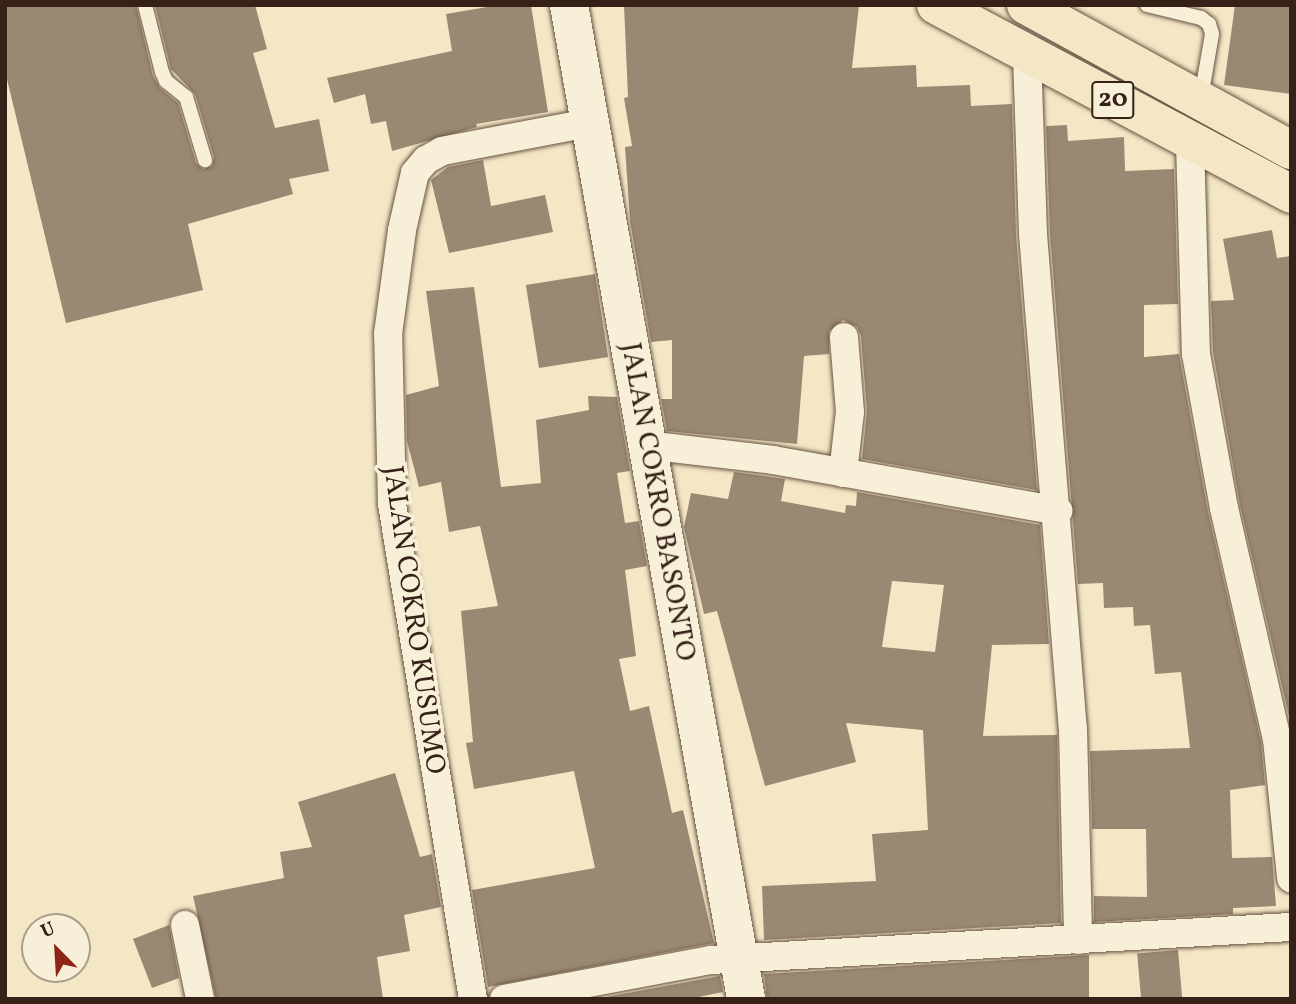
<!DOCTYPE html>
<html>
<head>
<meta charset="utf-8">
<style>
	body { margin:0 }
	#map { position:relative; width:1296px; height:1004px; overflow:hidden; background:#f4e7c5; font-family:Vollkorn,serif }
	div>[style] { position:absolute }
	.building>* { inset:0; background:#998872; transform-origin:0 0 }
	.roads { filter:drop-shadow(0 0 2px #665243) drop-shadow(0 0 2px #665243) }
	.lane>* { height:14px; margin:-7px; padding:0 7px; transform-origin:7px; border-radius:7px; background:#f8efd9 }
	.street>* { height:28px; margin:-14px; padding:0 14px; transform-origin:14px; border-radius:14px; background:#f8efd9 }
	.secondary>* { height:38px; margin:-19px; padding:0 19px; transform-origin:19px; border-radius:19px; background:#f8efd9 }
	.highway>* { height:38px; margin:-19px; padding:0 19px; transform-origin:19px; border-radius:19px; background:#f4e7c5 }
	span { translate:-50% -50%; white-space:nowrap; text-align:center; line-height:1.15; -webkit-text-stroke:7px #f8efd9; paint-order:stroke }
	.shield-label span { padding:2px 5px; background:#f8efd9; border:2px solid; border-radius:5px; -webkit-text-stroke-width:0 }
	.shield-label { font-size:26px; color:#362118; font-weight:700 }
	.street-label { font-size:28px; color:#362118 }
	.frame { position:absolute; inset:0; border:7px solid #362118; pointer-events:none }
	.north { position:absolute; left:21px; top:913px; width:70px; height:70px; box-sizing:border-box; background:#f8efd9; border:2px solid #aa9d8c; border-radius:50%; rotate:336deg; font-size:19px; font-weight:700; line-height:28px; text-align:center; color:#362118 }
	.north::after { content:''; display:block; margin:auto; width:24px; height:32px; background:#8f2418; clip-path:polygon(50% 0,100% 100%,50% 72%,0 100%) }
</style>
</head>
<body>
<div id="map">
	<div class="building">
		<i style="clip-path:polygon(5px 5px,136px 5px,153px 76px,160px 88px,178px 103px,196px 163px,203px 169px,212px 166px,214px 157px,195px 94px,171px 69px,155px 5px,255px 5px,267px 49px,253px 53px,275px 128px,319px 119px,329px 171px,289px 179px,293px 194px,188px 224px,203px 290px,66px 323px,5px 71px)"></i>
		<i style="clip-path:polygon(499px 5px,531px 5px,548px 112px,476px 124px,477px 127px,392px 151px,386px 121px,371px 124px,365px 94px,334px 103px,327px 78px,452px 51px,446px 14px)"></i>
		<i style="clip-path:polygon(624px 5px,859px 5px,852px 68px,916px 65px,917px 87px,970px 85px,971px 106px,1012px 104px,1016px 235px,1037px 490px,862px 459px,867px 411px,861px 336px,857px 327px,843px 320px,829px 331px,829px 354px,804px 356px,797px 444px,667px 431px,661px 399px,672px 399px,672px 340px,651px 342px,630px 221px,625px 147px,632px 146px,624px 98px,628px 97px)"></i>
		<i style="clip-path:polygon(1235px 5px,1291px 5px,1291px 94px,1224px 85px)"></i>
		<i style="clip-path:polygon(1067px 125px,1068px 141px,1124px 137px,1125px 171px,1174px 169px,1178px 304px,1144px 305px,1144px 357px,1179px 354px,1208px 512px,1261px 742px,1265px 785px,1230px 790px,1232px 858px,1272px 857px,1276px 906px,1233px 908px,1233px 914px,1094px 922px,1094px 896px,1147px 897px,1146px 829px,1092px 829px,1090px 751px,1190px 748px,1181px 672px,1155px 674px,1150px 625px,1134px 626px,1133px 607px,1104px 608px,1103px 583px,1078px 584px,1050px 233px,1046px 126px)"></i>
		<i style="clip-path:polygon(483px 160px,491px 206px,545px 195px,553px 232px,449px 253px,431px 180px,448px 167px)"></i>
		<i style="clip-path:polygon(1272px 230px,1277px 258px,1291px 256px,1291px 725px,1240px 505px,1213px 352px,1211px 301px,1234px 300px,1223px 239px)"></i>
		<i style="left:595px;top:274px;width:84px;height:70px;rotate:81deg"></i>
		<i style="clip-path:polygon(474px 287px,501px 487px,541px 483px,536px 420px,589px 410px,588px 396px,617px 397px,630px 471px,617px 473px,625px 523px,639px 521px,647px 566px,625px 570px,636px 656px,619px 659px,630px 711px,649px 706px,672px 813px,683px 810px,714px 943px,488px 987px,472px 890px,595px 868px,574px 771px,474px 789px,466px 743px,473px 742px,461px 611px,498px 606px,480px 526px,449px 532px,441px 482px,419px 487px,407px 441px,406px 395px,439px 386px,426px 291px)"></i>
		<i style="clip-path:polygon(evenodd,734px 472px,785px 479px,781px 501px,845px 513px,846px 505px,856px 506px,857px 492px,1040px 525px,1049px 644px,992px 645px,983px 736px,1057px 735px,1061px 923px,764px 940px,762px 886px,876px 881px,872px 834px,928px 830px,923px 730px,846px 723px,856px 762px,765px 786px,717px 611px,704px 614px,684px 527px,691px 493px,728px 499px,734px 472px,892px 581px,944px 585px,935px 652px,882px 647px,892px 581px)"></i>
		<i style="clip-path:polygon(395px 773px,420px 857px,432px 854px,441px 907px,404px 915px,410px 951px,377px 957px,383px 999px,216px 999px,193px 896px,284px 878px,280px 852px,312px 847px,298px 802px)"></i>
		<i style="clip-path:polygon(169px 925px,179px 978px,152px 988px,133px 939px)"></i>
		<i style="left:1178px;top:950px;width:49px;height:41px;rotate:85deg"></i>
		<i style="clip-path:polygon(1089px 955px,1089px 999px,767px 999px,764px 974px)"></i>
		<i style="clip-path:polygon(720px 976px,723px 992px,689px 999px,595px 999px)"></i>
	</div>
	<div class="roads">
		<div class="lane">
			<i style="left:145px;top:5px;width:69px;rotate:75.8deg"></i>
			<i style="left:162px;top:72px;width:10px;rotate:66deg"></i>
			<i style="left:166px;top:81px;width:26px;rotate:39deg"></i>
			<i style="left:186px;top:97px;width:66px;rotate:73.2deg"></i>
			<i style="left:1147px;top:5px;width:56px;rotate:13.5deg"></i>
			<i style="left:1201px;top:18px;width:10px;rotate:37deg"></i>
			<i style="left:1209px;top:24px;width:10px;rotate:73deg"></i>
			<i style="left:1212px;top:34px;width:65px;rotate:99.8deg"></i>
		</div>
		<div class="street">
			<i style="left:1027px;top:54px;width:180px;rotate:88.1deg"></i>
			<i style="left:1033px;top:234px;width:497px;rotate:85.4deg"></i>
			<i style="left:1073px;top:729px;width:211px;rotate:88.6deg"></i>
			<i style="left:1190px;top:142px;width:212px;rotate:88.4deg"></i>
			<i style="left:1196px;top:354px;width:157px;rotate:79.7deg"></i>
			<i style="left:1224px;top:508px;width:237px;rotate:77.1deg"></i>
			<i style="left:1277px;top:739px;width:140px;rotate:84.2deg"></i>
			<i style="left:646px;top:445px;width:128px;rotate:6.7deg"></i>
			<i style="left:773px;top:460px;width:290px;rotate:10.1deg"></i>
			<i style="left:843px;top:473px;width:61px;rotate:-83.5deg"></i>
			<i style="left:850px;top:412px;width:75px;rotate:-94.6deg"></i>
			<i style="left:185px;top:925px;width:76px;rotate:78.5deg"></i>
			<i style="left:473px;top:999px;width:502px;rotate:-99.29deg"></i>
			<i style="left:392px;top:504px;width:170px;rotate:-91.3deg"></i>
			<i style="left:388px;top:334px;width:105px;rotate:-82.3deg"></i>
			<i style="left:402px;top:230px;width:58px;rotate:-77.2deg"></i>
			<i style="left:415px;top:173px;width:17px;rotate:-50deg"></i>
			<i style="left:426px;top:160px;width:18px;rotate:-29deg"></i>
			<i style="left:442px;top:151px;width:150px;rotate:-10.8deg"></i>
			<i style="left:504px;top:999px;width:211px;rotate:-10.7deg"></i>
			<i style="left:711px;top:960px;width:581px;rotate:-3.26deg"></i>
		</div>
		<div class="secondary">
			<i style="left:569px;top:5px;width:1010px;rotate:79.9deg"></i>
		</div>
		<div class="highway">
			<i style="left:936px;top:5px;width:402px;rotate:28deg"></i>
			<i style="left:1026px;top:5px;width:302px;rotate:28.7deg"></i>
		</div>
	</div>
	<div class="shield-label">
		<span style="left:1113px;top:100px">20</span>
	</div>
	<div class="street-label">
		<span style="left:657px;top:502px;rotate:80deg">JALAN COKRO BASONTO</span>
		<span style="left:413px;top:620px;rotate:82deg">JALAN COKRO KUSUMO</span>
	</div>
	<div class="frame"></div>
	<div class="north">U</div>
</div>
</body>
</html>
